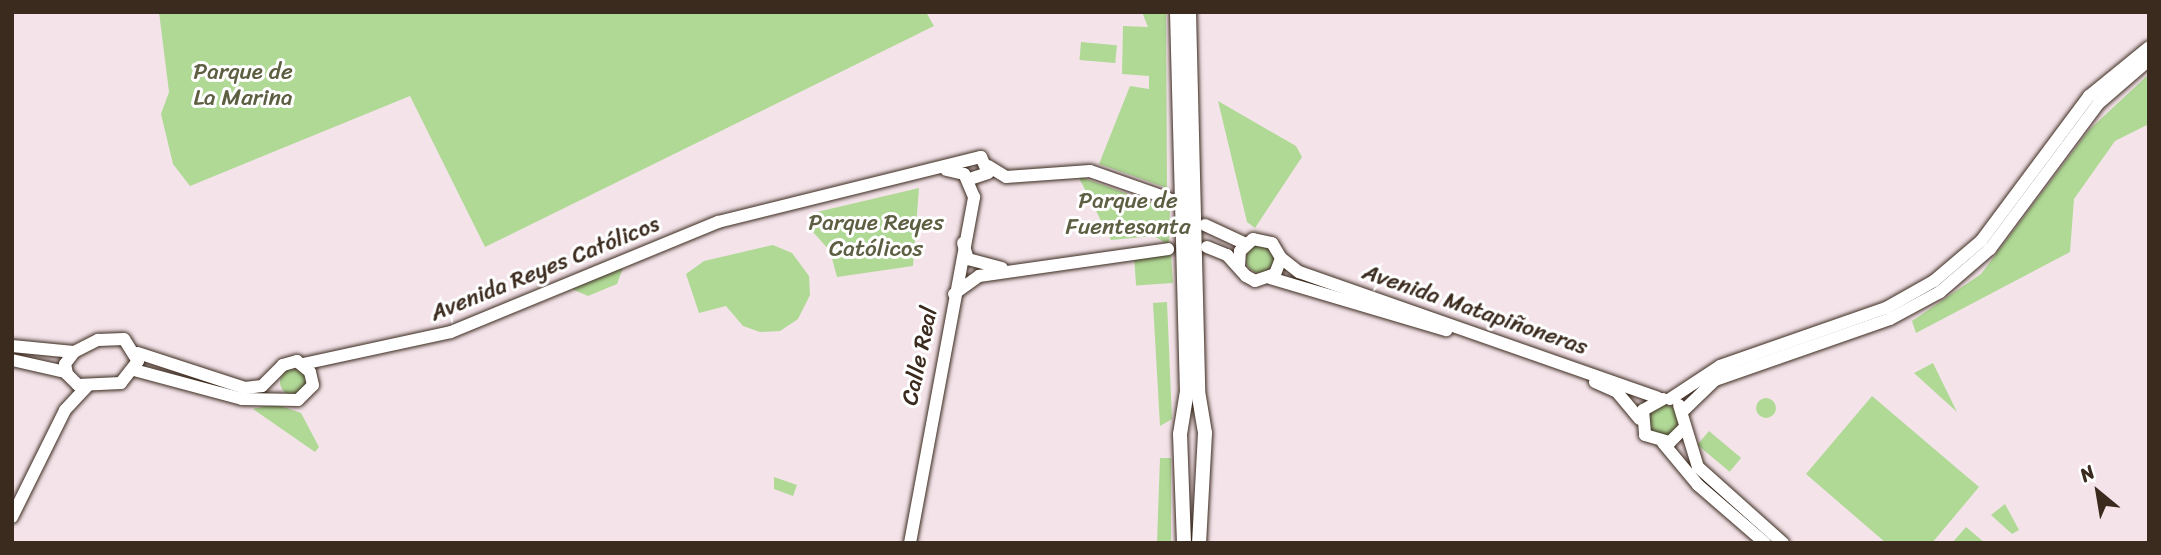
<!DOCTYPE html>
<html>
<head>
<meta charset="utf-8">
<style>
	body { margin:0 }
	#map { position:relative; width:2161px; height:555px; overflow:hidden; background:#f4e4ea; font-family:Sriracha,sans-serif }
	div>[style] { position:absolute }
	.green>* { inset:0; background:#b0d996; transform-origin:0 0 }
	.round { border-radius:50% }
	.roads { filter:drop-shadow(0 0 2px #3b2a1e) drop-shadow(0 0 2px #3b2a1e) }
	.secondary>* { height:12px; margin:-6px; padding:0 6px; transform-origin:6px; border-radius:6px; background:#fff }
	.primary>* { height:14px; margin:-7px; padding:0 7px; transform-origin:7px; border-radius:7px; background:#fff }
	span { translate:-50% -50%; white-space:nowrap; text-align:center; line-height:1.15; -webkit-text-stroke:6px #fff; paint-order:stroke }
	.park-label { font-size:23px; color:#5e5f42 }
	.street-label { font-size:23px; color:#3b2a1e }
	.frame { position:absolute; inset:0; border:14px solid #3b2a1e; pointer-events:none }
	.north { position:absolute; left:2063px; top:457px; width:70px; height:70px; -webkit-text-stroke:5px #fff; paint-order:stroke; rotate:330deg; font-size:19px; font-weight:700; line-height:28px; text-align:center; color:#3b2a1e }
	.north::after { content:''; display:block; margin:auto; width:24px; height:32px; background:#3b2a1e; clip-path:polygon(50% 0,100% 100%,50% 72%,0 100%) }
</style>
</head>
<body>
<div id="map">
	<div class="green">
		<i style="clip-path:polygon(159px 12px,926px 12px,934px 26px,485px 247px,410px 96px,190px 186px,173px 164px,161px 114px,169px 92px)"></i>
		<i style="clip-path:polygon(1142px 12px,1166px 12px,1167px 188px,1099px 164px,1130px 86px,1149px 89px,1149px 76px,1122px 74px,1123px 26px,1148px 27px)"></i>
		<i style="left:1081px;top:42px;width:36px;height:18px;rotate:5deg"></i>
		<i style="clip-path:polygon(2149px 74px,2149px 124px,2115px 141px,2074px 199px,2070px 252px,1916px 333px,1912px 321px,1981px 274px,2089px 130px)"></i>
		<i style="clip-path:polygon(1218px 101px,1296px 146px,1302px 157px,1255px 228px,1247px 222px)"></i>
		<i style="clip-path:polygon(1078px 176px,1170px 209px,1169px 245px,1154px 236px,1111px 240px)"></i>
		<i style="clip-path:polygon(919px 188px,913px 266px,837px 277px,830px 251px,813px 232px,817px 212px)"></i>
		<i class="round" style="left:1246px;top:245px;width:28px;height:28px"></i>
		<i style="clip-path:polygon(773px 245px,792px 253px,809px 276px,810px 295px,798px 319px,780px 331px,760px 332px,743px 326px,726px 306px,699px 313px,686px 274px,704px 261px)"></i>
		<i style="left:1171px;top:255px;width:28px;height:37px;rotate:86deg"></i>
		<i style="clip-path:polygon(623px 268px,617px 284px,588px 296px,572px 289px)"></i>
		<i style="clip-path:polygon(1167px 302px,1172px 419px,1160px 426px,1153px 303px)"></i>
		<i style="clip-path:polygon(1933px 363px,1957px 412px,1914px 373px)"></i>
		<i class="round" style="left:280px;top:369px;width:26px;height:26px"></i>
		<i style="clip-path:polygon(1872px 396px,1979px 487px,1932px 543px,1886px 543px,1806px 474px)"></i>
		<i class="round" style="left:1756px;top:398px;width:20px;height:20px"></i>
		<i style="clip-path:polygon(275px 404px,301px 413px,319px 447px,315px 452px,253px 409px)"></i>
		<i class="round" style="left:1647px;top:404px;width:32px;height:32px"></i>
		<i style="left:1709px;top:431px;width:42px;height:18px;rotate:40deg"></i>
		<i style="clip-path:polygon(1160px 458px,1171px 458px,1171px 543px,1157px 543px)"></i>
		<i style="clip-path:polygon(774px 477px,797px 485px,793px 496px,774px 489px)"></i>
		<i style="clip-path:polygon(2005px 504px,2019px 530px,2012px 534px,1991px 515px)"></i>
		<i style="clip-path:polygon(1966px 527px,1985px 543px,1952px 543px)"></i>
	</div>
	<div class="roads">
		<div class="secondary">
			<i style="left:988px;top:166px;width:21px;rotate:31deg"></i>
			<i style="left:1006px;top:177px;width:84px;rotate:-4.1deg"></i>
			<i style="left:1090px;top:171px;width:82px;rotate:19.3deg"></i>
			<i style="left:1205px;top:225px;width:45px;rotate:24.9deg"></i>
			<i style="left:963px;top:243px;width:17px;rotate:73deg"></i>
			<i style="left:968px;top:259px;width:35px;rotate:15deg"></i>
			<i style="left:1207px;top:247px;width:22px;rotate:22deg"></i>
			<i style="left:1227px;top:255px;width:28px;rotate:48deg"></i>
			<i style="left:1246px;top:276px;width:10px;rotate:29deg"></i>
			<i style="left:1255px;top:281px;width:21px;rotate:-19deg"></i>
			<i style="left:1275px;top:274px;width:17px;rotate:-69deg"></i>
			<i style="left:1281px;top:258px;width:17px;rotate:-121deg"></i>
			<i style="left:1272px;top:243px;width:19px;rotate:-168deg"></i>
			<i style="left:1253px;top:239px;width:18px;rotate:137deg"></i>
			<i style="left:1240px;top:251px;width:15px;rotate:94deg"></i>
			<i style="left:1281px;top:258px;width:23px;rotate:38deg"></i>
			<i style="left:1299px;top:272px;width:380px;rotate:19.3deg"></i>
			<i style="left:1270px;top:278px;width:184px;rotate:16.5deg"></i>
			<i style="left:954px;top:294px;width:31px;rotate:-36deg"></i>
			<i style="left:979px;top:276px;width:191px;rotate:-8.1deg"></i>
			<i style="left:124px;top:339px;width:26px;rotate:58deg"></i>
			<i style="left:138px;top:361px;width:28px;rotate:128deg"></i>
			<i style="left:121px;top:383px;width:43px;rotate:177.3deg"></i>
			<i style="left:78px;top:385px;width:16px;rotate:-135deg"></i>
			<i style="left:67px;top:374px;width:10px;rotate:-101deg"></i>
			<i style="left:65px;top:364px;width:15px;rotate:-53deg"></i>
			<i style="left:74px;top:352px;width:27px;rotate:-27deg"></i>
			<i style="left:98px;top:340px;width:26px;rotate:-2deg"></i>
			<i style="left:12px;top:346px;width:62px;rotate:5.5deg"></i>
			<i style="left:12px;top:360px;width:54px;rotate:12.8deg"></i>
			<i style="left:303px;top:364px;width:151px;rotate:-12.2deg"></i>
			<i style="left:451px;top:332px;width:289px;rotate:-22.4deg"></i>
			<i style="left:718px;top:222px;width:271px;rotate:-13.9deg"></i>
			<i style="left:981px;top:157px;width:17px;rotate:66deg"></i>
			<i style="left:988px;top:173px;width:20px;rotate:162deg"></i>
			<i style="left:134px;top:370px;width:112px;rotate:15deg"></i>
			<i style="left:242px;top:399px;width:56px;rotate:1deg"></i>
			<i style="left:298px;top:400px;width:21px;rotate:-45deg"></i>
			<i style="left:313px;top:385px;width:13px;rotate:-103deg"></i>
			<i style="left:310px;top:372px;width:17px;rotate:-140deg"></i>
			<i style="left:297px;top:361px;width:15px;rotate:164deg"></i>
			<i style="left:283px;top:365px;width:30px;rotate:135deg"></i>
			<i style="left:262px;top:386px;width:17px;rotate:173deg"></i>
			<i style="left:245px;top:388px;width:113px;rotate:-161.9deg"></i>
			<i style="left:1595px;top:382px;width:24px;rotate:24deg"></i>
			<i style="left:1617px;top:392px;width:35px;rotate:50deg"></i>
			<i style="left:1663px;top:399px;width:23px;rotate:151deg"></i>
			<i style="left:1643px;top:410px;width:25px;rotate:85deg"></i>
			<i style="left:1645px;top:435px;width:26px;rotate:16deg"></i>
			<i style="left:1670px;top:442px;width:21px;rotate:-45deg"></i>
			<i style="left:1670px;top:399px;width:60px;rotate:-33.4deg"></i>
			<i style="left:1720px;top:366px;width:176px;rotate:-19.3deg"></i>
			<i style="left:1886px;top:308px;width:55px;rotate:-29.4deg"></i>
			<i style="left:1934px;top:281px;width:62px;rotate:-40.4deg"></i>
			<i style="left:1981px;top:241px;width:181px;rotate:-53.3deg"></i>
			<i style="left:2089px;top:96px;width:77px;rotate:-39.2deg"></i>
			<i style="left:1679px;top:405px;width:65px;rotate:73deg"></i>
			<i style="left:1698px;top:467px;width:114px;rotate:41.8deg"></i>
			<i style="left:1683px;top:411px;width:45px;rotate:-44.1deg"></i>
			<i style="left:1715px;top:380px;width:185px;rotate:-19.2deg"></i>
			<i style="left:1890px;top:319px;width:57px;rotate:-28.4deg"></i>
			<i style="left:1940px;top:292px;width:66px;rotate:-40.7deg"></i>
			<i style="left:1990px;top:249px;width:182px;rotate:-53.3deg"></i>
			<i style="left:2099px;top:103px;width:66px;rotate:-40.7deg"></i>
			<i style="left:1663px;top:443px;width:55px;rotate:50.2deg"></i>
			<i style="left:1698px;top:485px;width:89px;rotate:40.9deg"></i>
			<i style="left:12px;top:517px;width:119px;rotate:-63.6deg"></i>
			<i style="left:65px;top:410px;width:33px;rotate:-47deg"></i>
			<i style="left:910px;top:543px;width:352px;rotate:-79.5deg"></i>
			<i style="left:974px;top:197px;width:25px;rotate:-113deg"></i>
			<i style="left:964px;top:174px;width:18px;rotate:-167deg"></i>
		</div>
		<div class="primary">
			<i style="left:1177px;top:12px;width:379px;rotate:88.5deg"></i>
			<i style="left:1187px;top:391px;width:44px;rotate:99.2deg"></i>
			<i style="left:1180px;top:434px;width:109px;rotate:87.9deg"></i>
			<i style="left:1189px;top:12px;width:379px;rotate:88.6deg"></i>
			<i style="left:1198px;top:391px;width:43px;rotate:80.5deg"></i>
			<i style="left:1205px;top:433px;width:110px;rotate:93.1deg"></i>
		</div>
	</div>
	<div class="park-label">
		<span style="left:243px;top:85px">Parque de<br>La Marina</span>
		<span style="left:1128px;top:214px">Parque de<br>Fuentesanta</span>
		<span style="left:876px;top:236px">Parque Reyes<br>Católicos</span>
	</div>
	<div class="street-label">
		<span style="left:545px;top:269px;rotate:-22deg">Avenida Reyes Católicos</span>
		<span style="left:1475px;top:310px;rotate:19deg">Avenida Matapiñoneras</span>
		<span style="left:920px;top:356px;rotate:-78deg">Calle Real</span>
	</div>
	<div class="frame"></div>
	<div class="north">N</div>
</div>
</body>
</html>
